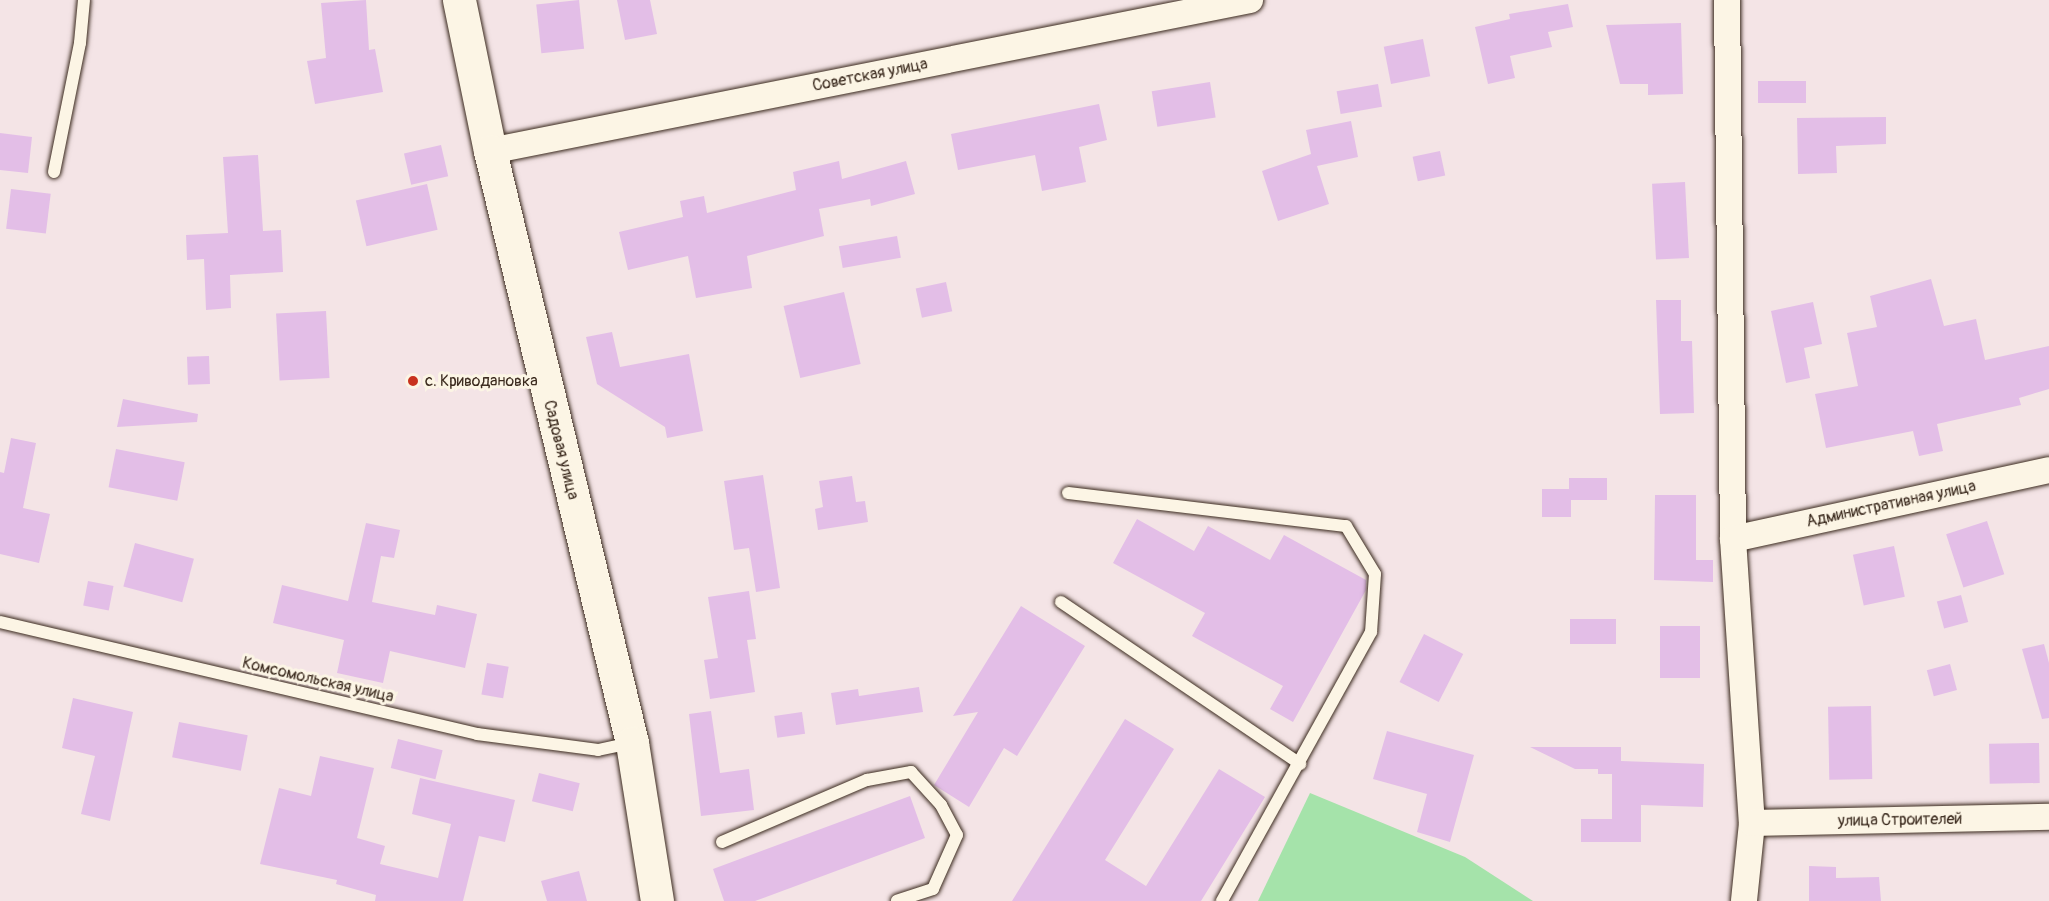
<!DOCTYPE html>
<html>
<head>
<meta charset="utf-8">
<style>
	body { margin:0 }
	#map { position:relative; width:2049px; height:901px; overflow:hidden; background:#f4e4e6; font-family:Pangolin,sans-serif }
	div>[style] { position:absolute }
	.green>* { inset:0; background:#a5e3aa }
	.building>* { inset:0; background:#e3bee7; transform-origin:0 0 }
	.roads { filter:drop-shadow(0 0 2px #3b2a1e) drop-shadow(0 0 2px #3b2a1e) }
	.lane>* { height:12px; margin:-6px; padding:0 6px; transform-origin:6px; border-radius:6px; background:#fcf5e5 }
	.street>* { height:26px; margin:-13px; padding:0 13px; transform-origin:13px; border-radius:13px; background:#fcf5e5 }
	.secondary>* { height:33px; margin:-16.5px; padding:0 16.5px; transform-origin:16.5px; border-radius:16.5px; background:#fcf5e5 }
	.dots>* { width:16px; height:16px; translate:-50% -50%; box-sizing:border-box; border:3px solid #fcf5e5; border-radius:50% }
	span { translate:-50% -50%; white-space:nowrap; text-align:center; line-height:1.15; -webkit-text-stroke:6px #fcf5e5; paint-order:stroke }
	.street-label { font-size:16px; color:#3b2a1e }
	.poi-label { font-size:16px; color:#3b2a1e }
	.left { translate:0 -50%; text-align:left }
</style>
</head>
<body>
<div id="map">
	<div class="green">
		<i style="clip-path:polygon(1310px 793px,1465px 857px,1533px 901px,1258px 901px)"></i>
	</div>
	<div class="building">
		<i style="clip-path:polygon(366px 0,369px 50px,375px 49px,383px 92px,315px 104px,307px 61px,326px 58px,321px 3px)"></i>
		<i style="left:579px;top:0;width:49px;height:43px;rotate:84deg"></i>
		<i style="clip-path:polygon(617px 0,650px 0,657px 34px,625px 40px)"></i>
		<i style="clip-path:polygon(1568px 4px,1573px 27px,1548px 32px,1552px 47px,1510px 56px,1515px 78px,1488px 84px,1475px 27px,1510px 19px,1509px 14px)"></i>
		<i style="clip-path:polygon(1681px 23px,1683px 94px,1648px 95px,1648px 84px,1620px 84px,1606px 25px)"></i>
		<i style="left:1423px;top:39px;width:38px;height:40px;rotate:79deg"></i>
		<i style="left:1758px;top:81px;width:48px;height:22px"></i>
		<i style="left:1210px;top:82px;width:36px;height:59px;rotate:81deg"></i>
		<i style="left:1378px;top:84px;width:23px;height:42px;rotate:80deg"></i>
		<i style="clip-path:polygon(1099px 104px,1107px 140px,1079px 147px,1086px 182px,1042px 191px,1035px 155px,958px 170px,951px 134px)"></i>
		<i style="clip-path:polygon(1886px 117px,1886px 144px,1836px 146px,1837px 173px,1798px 174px,1797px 118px)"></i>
		<i style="clip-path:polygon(1351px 121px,1358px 157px,1317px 166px,1329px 204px,1278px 221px,1262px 171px,1311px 154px,1306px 130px)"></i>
		<i style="clip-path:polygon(0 133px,32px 137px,28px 173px,0 170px)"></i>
		<i style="left:441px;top:145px;width:32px;height:38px;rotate:77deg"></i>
		<i style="left:1440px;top:151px;width:25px;height:28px;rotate:78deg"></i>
		<i style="clip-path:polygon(258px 155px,263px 231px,281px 230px,283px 272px,230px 275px,231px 308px,206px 310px,204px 259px,187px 260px,186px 235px,228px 233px,223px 157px)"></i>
		<i style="clip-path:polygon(839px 161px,842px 179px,906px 161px,915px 194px,871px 206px,870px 199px,819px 209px,824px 236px,747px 256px,752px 288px,696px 298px,688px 256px,628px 270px,619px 232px,683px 217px,680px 201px,704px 196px,707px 213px,796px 190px,793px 172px)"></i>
		<i style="left:1685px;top:182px;width:76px;height:33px;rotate:87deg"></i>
		<i style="left:427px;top:184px;width:47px;height:73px;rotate:77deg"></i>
		<i style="left:11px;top:189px;width:40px;height:40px;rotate:7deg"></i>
		<i style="left:897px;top:236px;width:22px;height:59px;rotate:80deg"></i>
		<i style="clip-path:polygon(1931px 279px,1944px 326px,1976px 319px,1985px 360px,2049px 346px,2049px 389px,2019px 398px,2021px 405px,1937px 424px,1943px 451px,1919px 456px,1913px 431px,1826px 448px,1815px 394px,1858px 386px,1847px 333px,1877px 327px,1870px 296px)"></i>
		<i style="left:946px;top:282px;width:30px;height:31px;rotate:78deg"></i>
		<i style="left:844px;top:292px;width:74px;height:62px;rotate:77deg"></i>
		<i style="clip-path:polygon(1656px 300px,1681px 300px,1681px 341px,1692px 341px,1694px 413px,1660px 414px)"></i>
		<i style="clip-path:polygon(1813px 302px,1822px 344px,1804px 348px,1810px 378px,1786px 383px,1771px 311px)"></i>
		<i style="left:326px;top:311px;width:67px;height:50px;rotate:87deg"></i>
		<i style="clip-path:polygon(612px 332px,620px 367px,689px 354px,703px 431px,667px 438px,665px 427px,597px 384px,586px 337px)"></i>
		<i style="left:209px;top:356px;width:28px;height:22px;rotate:88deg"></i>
		<i style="clip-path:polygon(123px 399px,198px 414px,197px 422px,117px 427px)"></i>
		<i style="clip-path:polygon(11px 438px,36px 443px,23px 508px,50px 514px,39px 563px,0 554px,0 472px,4px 473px)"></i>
		<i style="left:116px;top:449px;width:70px;height:39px;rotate:11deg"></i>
		<i style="clip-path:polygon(763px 475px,780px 588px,756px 592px,749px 548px,734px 550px,724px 481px)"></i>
		<i style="clip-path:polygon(852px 476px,856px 502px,865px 501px,868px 522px,818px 530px,815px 509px,823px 507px,819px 481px)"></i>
		<i style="clip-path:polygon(1569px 478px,1607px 478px,1607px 500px,1571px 500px,1571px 517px,1542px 517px,1542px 489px,1569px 489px)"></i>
		<i style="clip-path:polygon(1655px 495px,1696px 495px,1696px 560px,1713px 560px,1713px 582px,1654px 580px)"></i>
		<i style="clip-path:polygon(1137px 519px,1194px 551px,1208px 526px,1270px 560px,1284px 535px,1366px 580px,1366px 590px,1293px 722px,1270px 709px,1283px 686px,1192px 636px,1205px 613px,1113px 563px)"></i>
		<i style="left:1987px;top:521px;width:56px;height:43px;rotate:72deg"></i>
		<i style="clip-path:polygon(366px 523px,400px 530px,394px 558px,381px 556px,372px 602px,435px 615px,437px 605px,477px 614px,465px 668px,390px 651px,383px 683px,337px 673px,344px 640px,273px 623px,282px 585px,348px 601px)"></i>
		<i style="left:135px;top:543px;width:61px;height:45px;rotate:15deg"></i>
		<i style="left:1894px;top:546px;width:52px;height:42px;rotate:78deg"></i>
		<i style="left:88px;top:581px;width:26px;height:25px;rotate:11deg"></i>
		<i style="clip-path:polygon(749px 591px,756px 639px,747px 640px,755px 692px,710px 699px,704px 660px,718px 658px,708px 597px)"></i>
		<i style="left:1961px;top:595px;width:28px;height:25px;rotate:75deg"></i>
		<i style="clip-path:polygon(1021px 606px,1085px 646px,1017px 756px,1004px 748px,969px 807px,934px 785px,978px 712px,953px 716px)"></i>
		<i style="left:1616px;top:619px;width:25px;height:46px;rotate:90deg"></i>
		<i style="left:1660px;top:626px;width:40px;height:52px"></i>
		<i style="left:1424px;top:634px;width:44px;height:54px;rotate:27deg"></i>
		<i style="clip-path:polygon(2044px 644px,2049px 663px,2049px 718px,2042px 719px,2022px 649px)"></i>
		<i style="left:487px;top:663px;width:22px;height:32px;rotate:10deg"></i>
		<i style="left:1950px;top:664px;width:27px;height:24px;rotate:75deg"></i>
		<i style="clip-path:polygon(919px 687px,923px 712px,836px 725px,831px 693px,858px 689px,859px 696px)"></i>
		<i style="clip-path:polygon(73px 698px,133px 712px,110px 821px,81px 814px,95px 756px,62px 748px)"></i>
		<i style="left:1871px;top:706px;width:73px;height:43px;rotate:89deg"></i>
		<i style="clip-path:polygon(711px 711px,720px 773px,749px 769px,754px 810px,701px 816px,689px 714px)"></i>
		<i style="left:802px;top:712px;width:22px;height:28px;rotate:82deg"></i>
		<i style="clip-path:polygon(1125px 719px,1174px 749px,1105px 860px,1146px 886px,1219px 769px,1265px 797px,1201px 901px,1012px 901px)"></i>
		<i style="left:179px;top:722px;width:70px;height:36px;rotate:11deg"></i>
		<i style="clip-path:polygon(1387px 731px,1474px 755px,1450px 842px,1417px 832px,1427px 794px,1373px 779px)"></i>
		<i style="left:398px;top:739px;width:46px;height:30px;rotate:14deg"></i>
		<i style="left:2039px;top:743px;width:40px;height:50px;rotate:89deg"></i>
		<i style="clip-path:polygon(1530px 747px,1621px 747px,1621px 761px,1704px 764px,1703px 807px,1641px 805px,1641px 842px,1581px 842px,1581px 819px,1612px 819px,1612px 774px,1598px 774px,1598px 769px,1575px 769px)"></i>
		<i style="clip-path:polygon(320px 756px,374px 768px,357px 838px,385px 846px,380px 864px,438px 878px,451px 824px,412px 814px,420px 778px,515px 800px,505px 842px,479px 836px,463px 901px,375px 901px,376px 895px,336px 884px,337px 880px,260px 864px,279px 788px,311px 796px)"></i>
		<i style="left:539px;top:773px;width:42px;height:29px;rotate:14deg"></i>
		<i style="clip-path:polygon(910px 796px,925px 838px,755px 901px,724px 901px,713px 869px)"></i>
		<i style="clip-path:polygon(1809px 866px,1836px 867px,1836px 878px,1879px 877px,1881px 901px,1809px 901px)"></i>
		<i style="clip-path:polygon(579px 871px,587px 901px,547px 901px,541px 881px)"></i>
	</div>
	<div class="roads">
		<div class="lane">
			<i style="left:54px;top:172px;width:132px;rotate:-78.6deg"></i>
			<i style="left:80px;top:43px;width:43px;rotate:-84.7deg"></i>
			<i style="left:1068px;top:493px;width:280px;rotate:6.8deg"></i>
			<i style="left:1346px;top:526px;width:56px;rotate:58.9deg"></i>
			<i style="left:1375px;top:574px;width:58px;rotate:93.9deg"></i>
			<i style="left:1371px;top:632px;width:308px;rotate:119deg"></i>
			<i style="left:1061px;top:602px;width:289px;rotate:34.1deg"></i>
			<i style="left:0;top:622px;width:490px;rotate:13.2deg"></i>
			<i style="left:477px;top:734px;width:122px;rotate:7.5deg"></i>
			<i style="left:598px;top:750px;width:34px;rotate:-12deg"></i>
			<i style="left:722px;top:842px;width:158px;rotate:-23.2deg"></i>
			<i style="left:867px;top:780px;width:45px;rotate:-10.3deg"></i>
			<i style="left:911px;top:772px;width:45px;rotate:47.7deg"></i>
			<i style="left:941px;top:805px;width:34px;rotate:62deg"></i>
			<i style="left:957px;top:835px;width:59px;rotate:114deg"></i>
			<i style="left:933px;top:889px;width:38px;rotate:162deg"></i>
		</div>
		<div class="street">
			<i style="left:1727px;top:0;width:539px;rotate:89.36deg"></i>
			<i style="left:1733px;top:539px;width:285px;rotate:86.2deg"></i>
			<i style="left:1752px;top:823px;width:78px;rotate:95.9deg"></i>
			<i style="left:490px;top:151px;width:775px;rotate:-11.24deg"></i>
			<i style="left:1733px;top:539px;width:323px;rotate:-12.3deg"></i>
			<i style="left:1752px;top:823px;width:297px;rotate:-1.2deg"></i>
		</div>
		<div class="secondary">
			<i style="left:459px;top:0;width:154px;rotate:78.4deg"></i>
			<i style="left:490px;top:151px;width:609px;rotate:76.51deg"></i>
			<i style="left:632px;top:743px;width:160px;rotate:81deg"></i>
		</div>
	</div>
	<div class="dots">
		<i style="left:413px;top:381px;background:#c8321e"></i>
	</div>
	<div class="street-label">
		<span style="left:870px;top:75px;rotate:-11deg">Советская улица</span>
		<span style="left:561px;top:450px;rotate:76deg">Садовая улица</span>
		<span style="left:1891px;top:504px;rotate:-12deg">Административная улица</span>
		<span style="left:318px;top:680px;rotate:13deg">Комсомольская улица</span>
		<span style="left:1900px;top:820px;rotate:-1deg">улица Строителей</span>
	</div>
	<div class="poi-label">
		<span class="left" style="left:425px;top:381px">с. Криводановка</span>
	</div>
</div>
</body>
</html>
